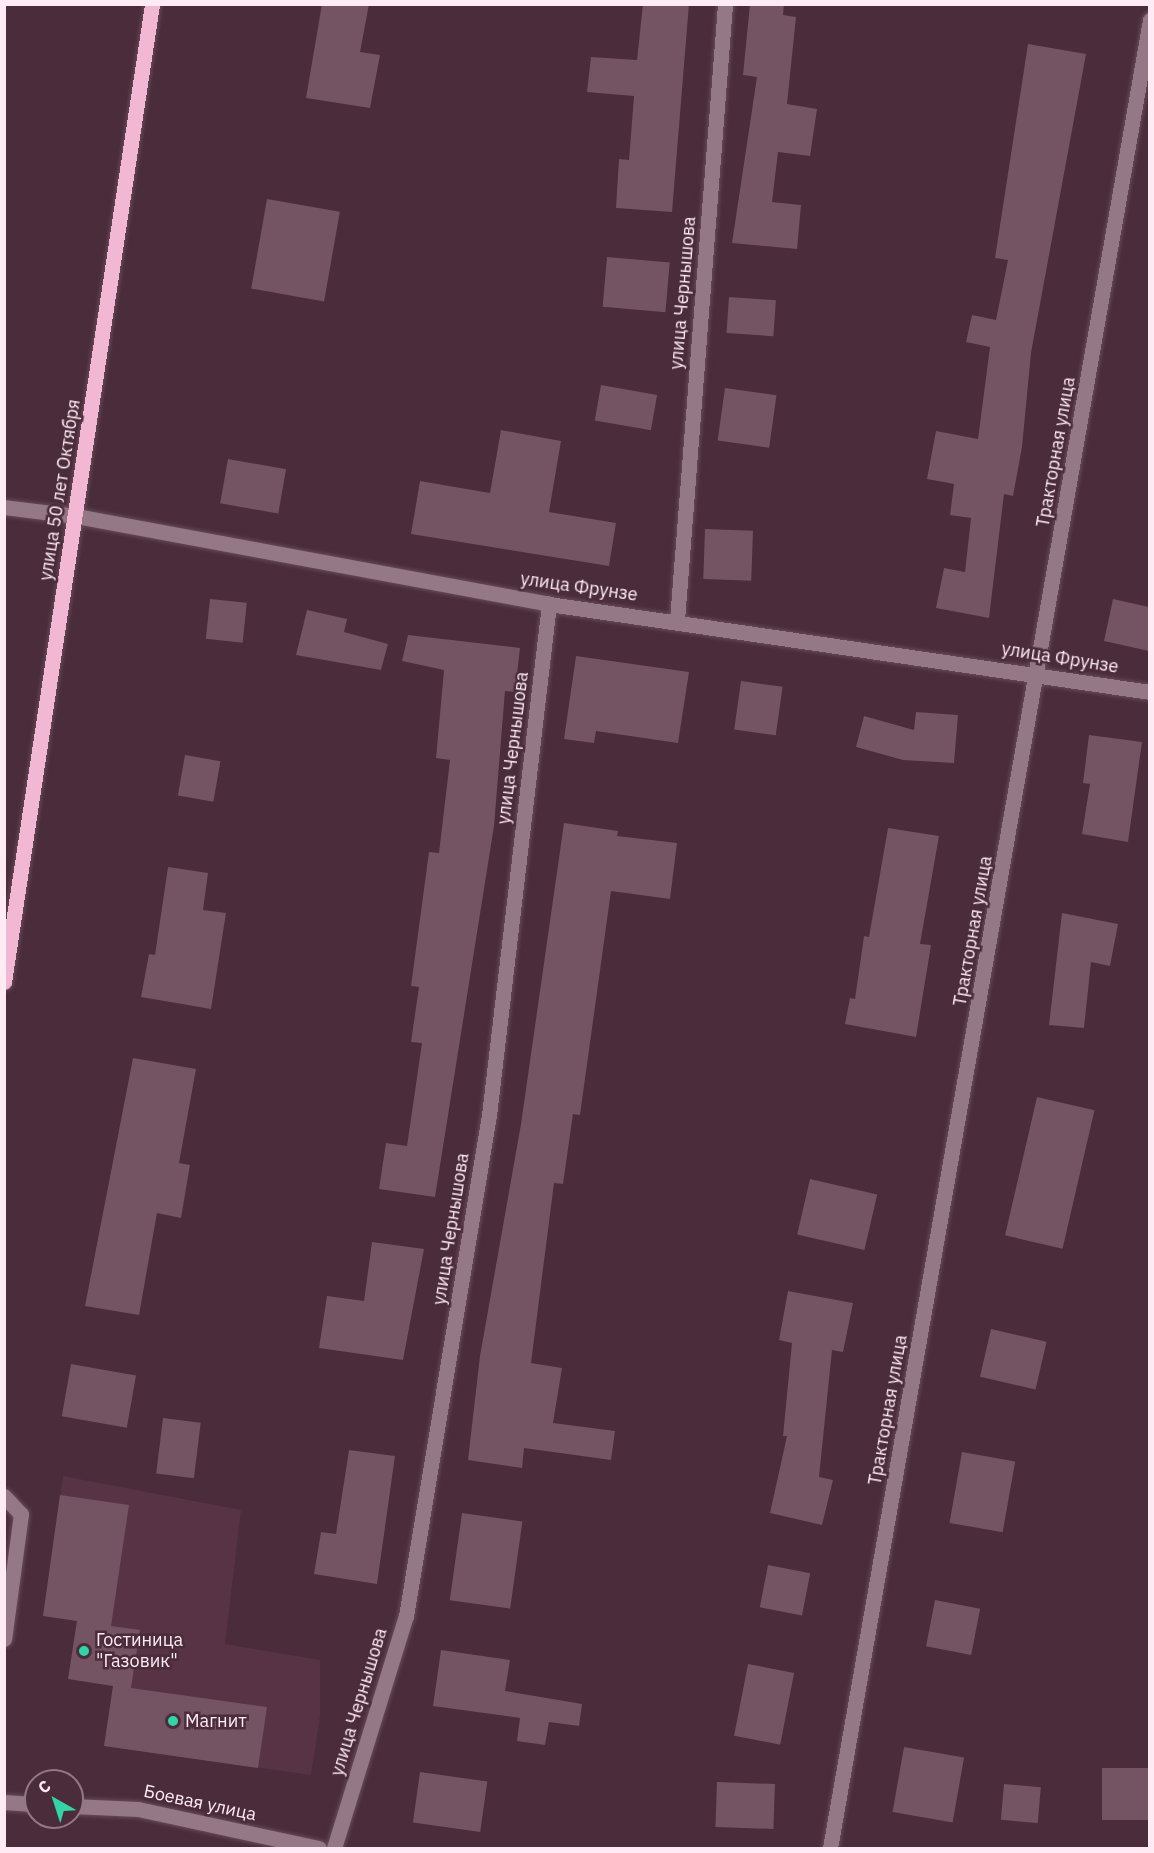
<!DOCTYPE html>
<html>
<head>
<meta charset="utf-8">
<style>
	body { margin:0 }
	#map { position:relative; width:1154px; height:1853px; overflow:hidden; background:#4a2c3a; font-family:"IBM Plex Sans",sans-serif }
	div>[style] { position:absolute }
	.built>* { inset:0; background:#583345 }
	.building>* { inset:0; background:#745362; transform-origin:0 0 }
	.roads { filter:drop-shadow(0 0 2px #674b58) drop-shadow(0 0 2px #674b58) }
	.minor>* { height:15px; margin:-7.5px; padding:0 7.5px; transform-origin:7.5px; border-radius:7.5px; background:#947885 }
	.major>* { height:15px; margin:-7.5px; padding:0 7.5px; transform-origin:7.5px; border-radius:7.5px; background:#f2b8d3 }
	.dots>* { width:16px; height:16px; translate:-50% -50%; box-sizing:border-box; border:3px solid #4a2c3a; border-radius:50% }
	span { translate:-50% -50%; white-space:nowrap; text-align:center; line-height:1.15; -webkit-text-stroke:5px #4a2c3a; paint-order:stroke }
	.street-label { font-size:18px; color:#ffebf3 }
	.poi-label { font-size:18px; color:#ffebf3 }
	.left { translate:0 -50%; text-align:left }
	.frame { position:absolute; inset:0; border:6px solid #ffebf3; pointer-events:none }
	.north { position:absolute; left:24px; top:1769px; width:60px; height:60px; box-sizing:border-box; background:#4a2c3a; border:2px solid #927884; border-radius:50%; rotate:321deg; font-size:16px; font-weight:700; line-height:24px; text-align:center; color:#ffebf3 }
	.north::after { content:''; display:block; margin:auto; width:21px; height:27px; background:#33d4a8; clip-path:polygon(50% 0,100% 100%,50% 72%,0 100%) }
</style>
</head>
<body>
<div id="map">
	<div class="built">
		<i style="clip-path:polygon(63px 1476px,241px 1510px,225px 1644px,320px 1660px,320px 1716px,311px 1775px,104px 1746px,113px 1686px,68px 1679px,77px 1621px,43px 1616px)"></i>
	</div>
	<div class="building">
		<i style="clip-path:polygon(322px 4px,369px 4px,360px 52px,380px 55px,370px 108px,306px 98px)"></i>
		<i style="clip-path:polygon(643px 4px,689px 4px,672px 212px,616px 208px,619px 159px,629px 160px,634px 96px,587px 92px,591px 57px,637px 60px)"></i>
		<i style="clip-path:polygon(750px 4px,784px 4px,783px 15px,796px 17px,787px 104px,817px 109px,810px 156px,778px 152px,772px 202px,801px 205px,797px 249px,732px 243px,757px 77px,743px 75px)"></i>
		<i style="clip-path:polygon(1028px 44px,1086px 54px,1031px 353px,1022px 447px,1013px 496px,1004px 494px,989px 618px,936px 608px,944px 568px,965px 572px,971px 518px,950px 515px,954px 484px,927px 479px,936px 431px,978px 439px,990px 347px,966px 342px,972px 315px,996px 320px,1008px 260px,995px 258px)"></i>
		<i style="left:267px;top:199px;width:74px;height:91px;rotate:10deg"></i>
		<i style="left:607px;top:257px;width:63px;height:50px;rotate:5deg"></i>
		<i style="left:729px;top:297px;width:47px;height:36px;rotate:4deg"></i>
		<i style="left:601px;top:385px;width:57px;height:36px;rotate:10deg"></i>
		<i style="left:725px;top:388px;width:52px;height:53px;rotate:8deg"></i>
		<i style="clip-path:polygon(501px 430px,561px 441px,549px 512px,616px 523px,609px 566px,411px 534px,420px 481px,490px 493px)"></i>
		<i style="left:228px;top:459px;width:59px;height:45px;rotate:10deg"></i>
		<i style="left:705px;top:529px;width:48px;height:50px;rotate:2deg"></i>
		<i style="left:210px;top:599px;width:37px;height:40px;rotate:6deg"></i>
		<i style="clip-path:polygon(1113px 599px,1149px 607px,1149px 651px,1104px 641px)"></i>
		<i style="clip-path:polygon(307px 610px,347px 619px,344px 632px,388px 644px,381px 670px,296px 655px)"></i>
		<i style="clip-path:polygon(408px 635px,520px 648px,515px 692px,505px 691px,494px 826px,435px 1197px,379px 1189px,386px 1143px,407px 1146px,422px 1043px,411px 1042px,419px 987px,411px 986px,429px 852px,439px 853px,450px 760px,436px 758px,444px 670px,402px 661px)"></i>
		<i style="clip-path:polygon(576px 656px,689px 672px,678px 743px,596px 731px,594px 743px,564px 739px)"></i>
		<i style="left:741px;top:681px;width:42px;height:49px;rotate:8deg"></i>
		<i style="clip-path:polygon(916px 712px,958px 715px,954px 763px,903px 760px,856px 747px,864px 716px,914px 730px)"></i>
		<i style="clip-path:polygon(1089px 735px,1142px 742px,1128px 842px,1082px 834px,1090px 784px,1083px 783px)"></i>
		<i style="left:185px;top:755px;width:36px;height:41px;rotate:10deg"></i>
		<i style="clip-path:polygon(564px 823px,618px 831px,617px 836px,677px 843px,670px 899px,611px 891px,580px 1115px,573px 1114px,563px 1184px,554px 1183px,531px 1363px,562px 1368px,553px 1423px,615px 1431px,611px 1460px,524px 1448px,522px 1468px,468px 1460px,480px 1356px,521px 1124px)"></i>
		<i style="clip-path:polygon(888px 828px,939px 836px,920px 944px,931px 945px,916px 1037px,845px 1024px,850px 998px,855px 999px,864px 936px,869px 937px)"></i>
		<i style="clip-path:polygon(168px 867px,208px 873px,203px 910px,226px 913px,211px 1009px,141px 997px,149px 954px,155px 955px)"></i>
		<i style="clip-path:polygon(1062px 913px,1118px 924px,1110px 966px,1091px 962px,1084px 1028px,1049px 1025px)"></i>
		<i style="clip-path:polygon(133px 1058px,196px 1069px,179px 1163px,190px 1165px,181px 1218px,157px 1213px,139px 1315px,85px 1306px)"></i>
		<i style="left:1037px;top:1097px;width:59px;height:142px;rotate:13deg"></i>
		<i style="left:810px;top:1179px;width:69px;height:57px;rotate:13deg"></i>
		<i style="clip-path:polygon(372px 1242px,424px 1249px,403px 1360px,319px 1348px,327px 1296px,364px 1301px)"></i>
		<i style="clip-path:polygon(788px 1291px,853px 1303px,843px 1352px,832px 1350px,819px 1477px,833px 1480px,822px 1525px,770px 1513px,787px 1436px,783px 1436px,792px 1343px,779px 1340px)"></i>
		<i style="left:991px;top:1329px;width:57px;height:49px;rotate:13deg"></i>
		<i style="left:71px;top:1364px;width:66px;height:53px;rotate:10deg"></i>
		<i style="left:163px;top:1418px;width:38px;height:56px;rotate:7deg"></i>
		<i style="clip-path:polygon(349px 1450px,395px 1456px,377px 1584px,314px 1574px,321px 1532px,336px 1534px)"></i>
		<i style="left:962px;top:1452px;width:54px;height:72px;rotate:10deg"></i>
		<i style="clip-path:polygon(60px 1495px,129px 1505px,111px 1626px,140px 1630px,131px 1688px,267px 1707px,258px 1768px,104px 1746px,113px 1686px,68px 1679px,77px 1621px,43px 1616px)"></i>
		<i style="left:462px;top:1513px;width:61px;height:88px;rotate:8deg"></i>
		<i style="left:768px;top:1565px;width:43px;height:43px;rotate:11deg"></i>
		<i style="left:935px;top:1600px;width:46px;height:47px;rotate:11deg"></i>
		<i style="clip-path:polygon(441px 1650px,510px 1660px,505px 1691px,582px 1704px,579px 1726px,549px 1722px,545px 1745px,517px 1741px,520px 1718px,433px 1706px)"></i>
		<i style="left:748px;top:1664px;width:47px;height:73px;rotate:11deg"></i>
		<i style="left:904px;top:1747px;width:61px;height:66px;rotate:10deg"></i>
		<i style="left:1149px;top:1768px;width:52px;height:47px;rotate:90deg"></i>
		<i style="left:420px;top:1772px;width:68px;height:51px;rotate:8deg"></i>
		<i style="left:717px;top:1782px;width:58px;height:45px;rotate:2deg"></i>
		<i style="left:1004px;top:1784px;width:37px;height:36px;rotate:5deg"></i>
	</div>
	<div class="roads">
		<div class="minor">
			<i style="left:4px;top:507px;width:73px;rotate:7.1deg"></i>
			<i style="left:76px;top:516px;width:481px;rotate:10.5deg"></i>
			<i style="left:549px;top:604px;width:607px;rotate:8.33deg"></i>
			<i style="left:677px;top:620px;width:618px;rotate:-85.54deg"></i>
			<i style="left:4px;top:1496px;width:25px;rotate:47deg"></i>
			<i style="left:21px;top:1514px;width:126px;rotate:97.7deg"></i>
			<i style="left:4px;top:1802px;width:32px;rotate:4deg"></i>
			<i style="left:72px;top:1806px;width:66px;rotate:2.6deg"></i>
			<i style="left:138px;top:1809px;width:185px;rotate:12.2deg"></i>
			<i style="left:334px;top:1848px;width:243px;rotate:-72.8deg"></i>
			<i style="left:406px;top:1616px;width:508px;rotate:-80.59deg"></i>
			<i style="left:489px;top:1115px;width:515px;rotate:-83.3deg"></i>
			<i style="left:830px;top:1848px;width:1856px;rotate:-80.07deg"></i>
		</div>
		<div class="major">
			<i style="left:4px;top:982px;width:989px;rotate:-81.39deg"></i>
		</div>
	</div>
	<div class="dots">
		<i style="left:84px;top:1651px;background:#33d4a8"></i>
		<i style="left:173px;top:1721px;background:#33d4a8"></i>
	</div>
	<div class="street-label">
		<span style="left:683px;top:293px;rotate:-85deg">улица Чернышова</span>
		<span style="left:1056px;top:452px;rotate:-80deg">Тракторная улица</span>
		<span style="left:60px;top:490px;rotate:-81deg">улица 50 лет Октября</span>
		<span style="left:579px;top:587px;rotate:8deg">улица Фрунзе</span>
		<span style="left:1060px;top:658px;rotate:9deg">улица Фрунзе</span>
		<span style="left:513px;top:748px;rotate:-83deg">улица Чернышова</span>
		<span style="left:973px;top:931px;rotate:-80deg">Тракторная улица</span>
		<span style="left:451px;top:1229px;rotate:-81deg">улица Чернышова</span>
		<span style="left:888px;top:1410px;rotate:-80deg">Тракторная улица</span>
		<span style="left:359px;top:1702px;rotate:-73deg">улица Чернышова</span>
		<span style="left:200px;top:1803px;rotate:12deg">Боевая улица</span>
	</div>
	<div class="poi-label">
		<span class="left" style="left:96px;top:1651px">Гостиница<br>"Газовик"</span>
		<span class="left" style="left:185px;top:1721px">Магнит</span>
	</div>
	<div class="frame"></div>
	<div class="north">С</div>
</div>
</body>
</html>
